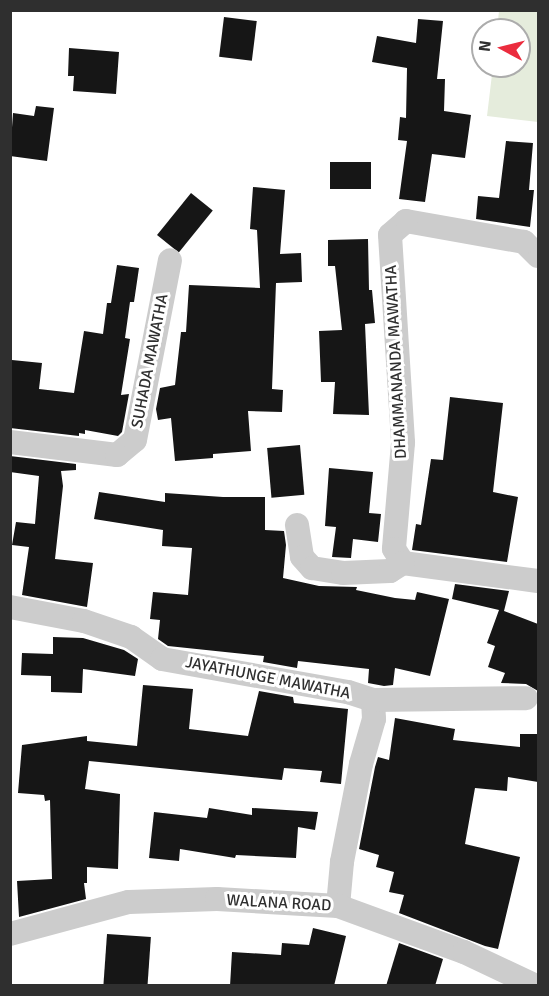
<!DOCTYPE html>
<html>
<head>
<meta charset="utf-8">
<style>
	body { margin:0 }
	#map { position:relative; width:549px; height:996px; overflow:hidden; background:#fff; font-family:Signika,sans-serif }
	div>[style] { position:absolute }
	.green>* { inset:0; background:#e5ecdc }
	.building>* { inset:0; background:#161616; transform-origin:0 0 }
	.minor>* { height:24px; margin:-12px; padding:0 12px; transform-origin:12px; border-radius:12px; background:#ccc }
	span { translate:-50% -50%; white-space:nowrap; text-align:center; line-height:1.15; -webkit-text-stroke:6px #fff; paint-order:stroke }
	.street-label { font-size:16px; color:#2f2f2f }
	.frame { position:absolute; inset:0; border:12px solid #2f2f2f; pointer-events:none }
	.north { position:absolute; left:471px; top:18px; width:60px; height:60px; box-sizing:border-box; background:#fff; border:2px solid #acacac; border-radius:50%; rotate:277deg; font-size:16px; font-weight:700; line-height:24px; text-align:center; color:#2f2f2f }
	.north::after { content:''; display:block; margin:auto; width:21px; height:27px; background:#eb2c3e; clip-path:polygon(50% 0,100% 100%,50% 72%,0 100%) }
</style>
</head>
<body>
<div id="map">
	<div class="green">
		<i style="clip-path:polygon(499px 11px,538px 11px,538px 122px,487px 116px,493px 66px,519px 66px,519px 30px,497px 30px)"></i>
	</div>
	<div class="building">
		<i style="left:224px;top:17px;width:33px;height:40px;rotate:7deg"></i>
		<i style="clip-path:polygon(418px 19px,443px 21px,437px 79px,445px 79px,444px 111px,471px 115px,465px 158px,432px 154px,425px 202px,399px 199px,407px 141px,398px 140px,400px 117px,406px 118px,407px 68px,372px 62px,377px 36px,416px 43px)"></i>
		<i style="clip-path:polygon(69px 48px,119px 52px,116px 94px,73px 91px,74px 76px,68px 76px)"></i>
		<i style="clip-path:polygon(36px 106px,54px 108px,47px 161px,10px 156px,13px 113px,34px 116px)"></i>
		<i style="clip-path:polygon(506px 141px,533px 143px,529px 190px,534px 190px,530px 227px,476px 219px,478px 196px,499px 198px)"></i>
		<i style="left:330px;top:162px;width:41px;height:27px"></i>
		<i style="clip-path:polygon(253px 187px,285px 190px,280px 254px,301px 253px,302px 282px,276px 283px,272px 389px,283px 390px,282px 412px,248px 411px,251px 451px,213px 454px,213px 458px,175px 461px,171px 418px,158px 420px,156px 409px,160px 388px,175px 385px,181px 332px,186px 332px,189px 285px,260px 288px,257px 230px,250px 229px)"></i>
		<i style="left:191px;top:193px;width:28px;height:54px;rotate:39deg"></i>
		<i style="clip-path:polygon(368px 239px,369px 290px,372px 290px,375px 323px,365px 324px,369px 415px,333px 414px,335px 382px,321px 382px,319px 331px,342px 330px,335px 266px,328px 266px,328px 240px)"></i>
		<i style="clip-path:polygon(117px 265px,139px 268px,134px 302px,130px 302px,125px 338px,130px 339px,121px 395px,129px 394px,122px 432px,118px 436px,85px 430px,85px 434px,79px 433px,79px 436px,10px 428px,12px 360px,42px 363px,39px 389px,74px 393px,84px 331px,103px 334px,107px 303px,111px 303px)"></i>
		<i style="clip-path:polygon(450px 397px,503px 403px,493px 492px,518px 497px,507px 562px,412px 550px,416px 524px,421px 525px,431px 459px,443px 460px)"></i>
		<i style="left:300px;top:445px;width:50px;height:33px;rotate:85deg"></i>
		<i style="clip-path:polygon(10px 456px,76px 464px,76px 470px,61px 471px,63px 486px,55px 559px,93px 563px,87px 607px,22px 595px,29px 547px,12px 545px,16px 522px,35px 524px,39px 476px,10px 472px)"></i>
		<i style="clip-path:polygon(329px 468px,373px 472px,369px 513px,381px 514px,378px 542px,353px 539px,351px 558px,332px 557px,336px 527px,325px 526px)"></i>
		<i style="clip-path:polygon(99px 492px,165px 502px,165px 493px,223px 497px,265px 497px,265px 530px,284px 531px,286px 545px,283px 578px,319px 586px,357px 587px,356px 590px,395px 598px,415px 600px,417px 592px,449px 599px,430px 676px,395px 668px,393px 685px,384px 686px,368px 683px,369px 669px,298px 661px,297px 668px,263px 662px,264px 656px,168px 646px,158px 639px,160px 620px,150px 619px,153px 592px,188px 595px,192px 548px,162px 546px,163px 530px,94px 519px)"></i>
		<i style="clip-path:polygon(455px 584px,509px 591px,504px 611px,538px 624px,538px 691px,526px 684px,501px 683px,505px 673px,488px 667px,495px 646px,487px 643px,499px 610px,452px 599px)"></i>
		<i style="clip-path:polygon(53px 637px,83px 638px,124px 650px,138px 659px,135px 676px,83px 669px,82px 693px,51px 692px,51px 676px,21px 675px,22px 653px,53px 654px)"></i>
		<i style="clip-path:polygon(143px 685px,193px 689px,189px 729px,248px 736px,259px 691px,293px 697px,294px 703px,348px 709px,341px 784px,320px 782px,322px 771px,284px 768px,282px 780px,89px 761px,85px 789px,120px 794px,118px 869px,87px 867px,87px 883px,84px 883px,86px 899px,19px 917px,17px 881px,52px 879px,50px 800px,45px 801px,44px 795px,18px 793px,22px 745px,87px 736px,87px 741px,137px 746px)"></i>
		<i style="clip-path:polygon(395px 718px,455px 729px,453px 740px,520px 747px,520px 734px,538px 734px,538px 782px,508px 777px,507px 791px,475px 788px,465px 844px,520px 857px,498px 949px,485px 946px,399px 913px,404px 895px,389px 892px,394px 872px,376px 867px,379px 855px,359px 849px,375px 767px,378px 757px,389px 760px)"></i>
		<i style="clip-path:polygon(209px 808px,252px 815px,252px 808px,318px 812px,315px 830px,298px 827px,296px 858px,236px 855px,235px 858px,180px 849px,179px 861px,149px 858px,154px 812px,207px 818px)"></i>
		<i style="clip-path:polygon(313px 928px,346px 936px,334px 986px,230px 986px,232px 952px,281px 955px,282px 943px,309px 945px)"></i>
		<i style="left:107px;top:934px;width:44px;height:52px;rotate:4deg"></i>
		<i style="clip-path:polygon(399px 943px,443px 959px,435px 986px,386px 986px)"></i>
	</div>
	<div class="minor">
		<i style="left:538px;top:256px;width:20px;rotate:-135deg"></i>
		<i style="left:524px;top:242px;width:120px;rotate:-169.9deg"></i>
		<i style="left:406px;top:221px;width:21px;rotate:139deg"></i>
		<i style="left:390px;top:235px;width:208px;rotate:86.4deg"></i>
		<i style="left:403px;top:443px;width:106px;rotate:94.9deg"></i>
		<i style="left:394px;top:549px;width:17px;rotate:57deg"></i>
		<i style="left:403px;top:563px;width:136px;rotate:7.6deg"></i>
		<i style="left:10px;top:442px;width:108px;rotate:6.9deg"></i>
		<i style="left:117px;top:455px;width:23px;rotate:-40deg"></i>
		<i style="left:135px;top:440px;width:183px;rotate:-79deg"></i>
		<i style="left:297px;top:525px;width:32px;rotate:81deg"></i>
		<i style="left:302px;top:557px;width:15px;rotate:48deg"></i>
		<i style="left:312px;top:568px;width:31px;rotate:9deg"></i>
		<i style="left:343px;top:573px;width:47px;rotate:-2.4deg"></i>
		<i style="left:390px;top:571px;width:15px;rotate:-32deg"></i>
		<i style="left:10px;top:607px;width:75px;rotate:10.7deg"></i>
		<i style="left:84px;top:621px;width:50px;rotate:18.8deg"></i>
		<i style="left:131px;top:637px;width:38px;rotate:35deg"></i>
		<i style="left:162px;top:659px;width:189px;rotate:10.1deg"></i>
		<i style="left:348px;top:692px;width:26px;rotate:18deg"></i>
		<i style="left:373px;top:700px;width:19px;rotate:87deg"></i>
		<i style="left:374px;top:719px;width:47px;rotate:106.1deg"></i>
		<i style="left:361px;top:764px;width:100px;rotate:101deg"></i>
		<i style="left:342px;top:862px;width:44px;rotate:95.2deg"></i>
		<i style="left:373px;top:700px;width:153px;rotate:-0.7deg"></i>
		<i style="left:10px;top:934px;width:123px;rotate:-15.1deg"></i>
		<i style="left:129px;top:902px;width:88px;rotate:-2deg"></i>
		<i style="left:217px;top:899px;width:121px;rotate:3.3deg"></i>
		<i style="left:338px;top:906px;width:134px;rotate:20.1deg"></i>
		<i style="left:464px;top:952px;width:80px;rotate:25.3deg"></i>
	</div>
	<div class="street-label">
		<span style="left:150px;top:361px;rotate:-79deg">SUHADA MAWATHA</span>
		<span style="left:396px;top:362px;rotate:-93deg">DHAMMANANDA MAWATHA</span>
		<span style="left:268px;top:678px;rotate:11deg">JAYATHUNGE MAWATHA</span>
		<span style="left:279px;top:903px;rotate:3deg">WALANA ROAD</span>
	</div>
	<div class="frame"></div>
	<div class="north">N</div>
</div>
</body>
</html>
